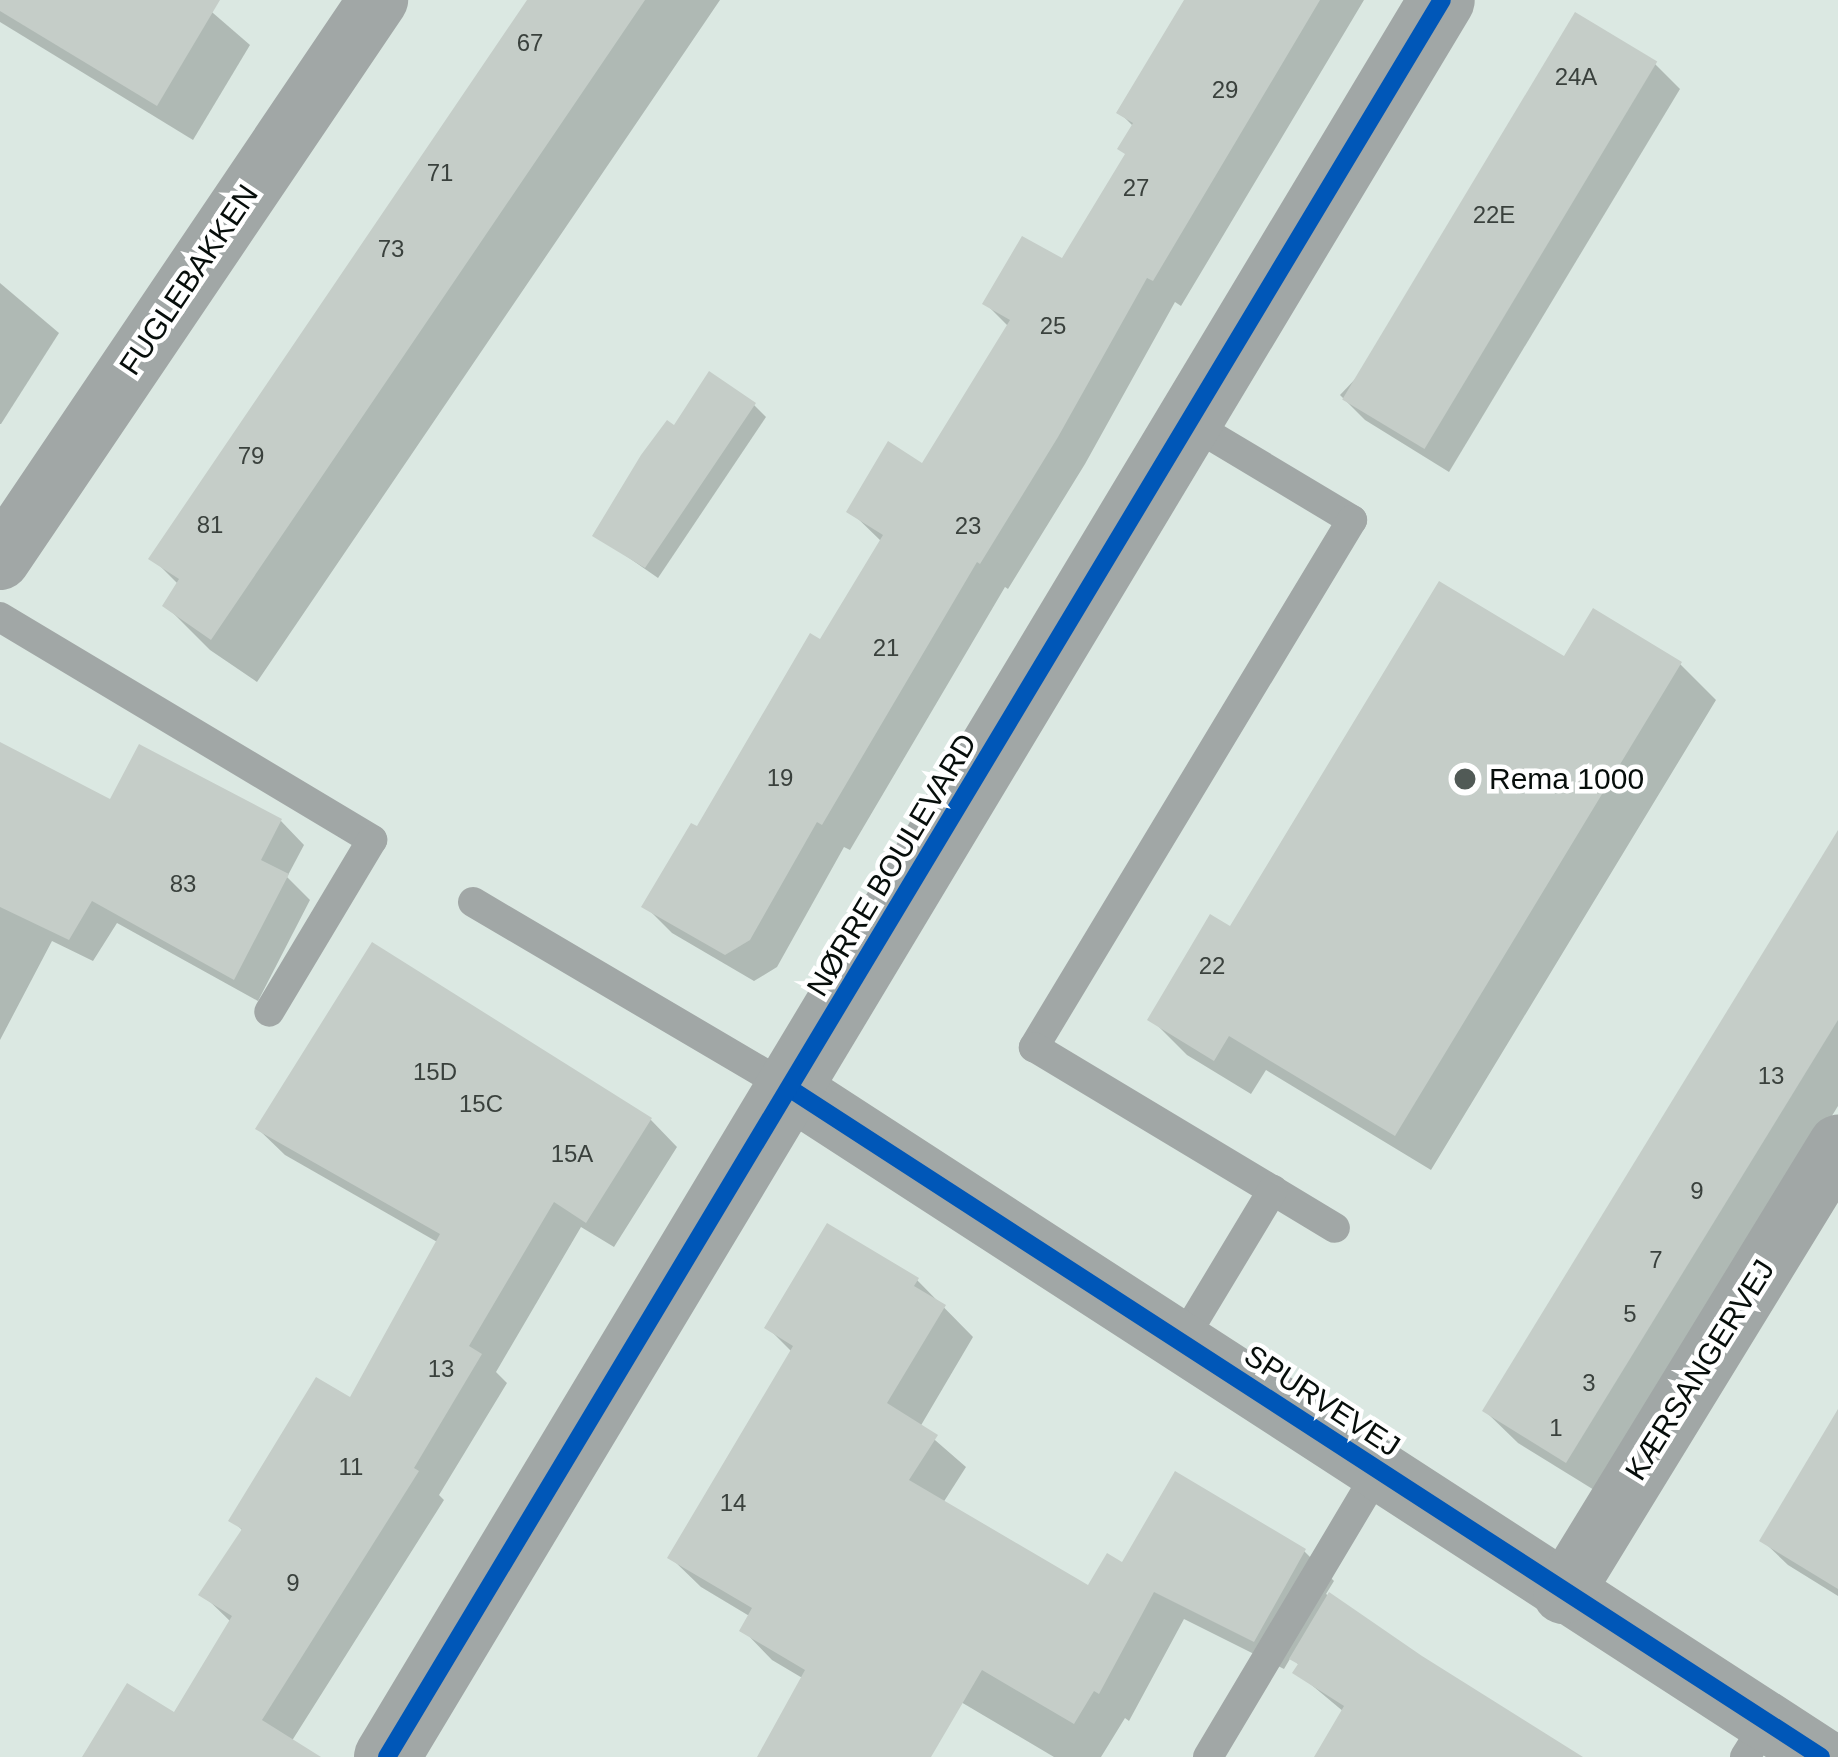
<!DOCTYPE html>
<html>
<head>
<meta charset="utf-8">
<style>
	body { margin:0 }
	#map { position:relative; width:1838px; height:1757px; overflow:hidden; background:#dbe8e2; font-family:Arial,sans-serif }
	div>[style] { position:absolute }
	.shadow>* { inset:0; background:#0003 }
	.building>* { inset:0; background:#c5cdc8; transform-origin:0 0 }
	.service>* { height:30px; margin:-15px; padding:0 15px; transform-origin:15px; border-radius:15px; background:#a1a7a6 }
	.minor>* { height:60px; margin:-30px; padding:0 30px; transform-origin:30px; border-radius:30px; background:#a1a7a6 }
	.tertiary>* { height:66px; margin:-33px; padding:0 33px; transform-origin:33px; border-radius:33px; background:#a1a7a6 }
	.cycleway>* { height:18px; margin:-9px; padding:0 9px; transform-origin:9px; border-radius:9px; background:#0057b8 }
	.dots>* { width:33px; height:33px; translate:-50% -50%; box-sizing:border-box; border:6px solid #fff; border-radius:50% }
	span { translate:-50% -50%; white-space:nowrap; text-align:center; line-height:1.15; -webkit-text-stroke:9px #fff; paint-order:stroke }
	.number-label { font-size:24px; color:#3a413d }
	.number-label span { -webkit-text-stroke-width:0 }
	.street-label { font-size:30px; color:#070e0b }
	.poi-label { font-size:30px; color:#070e0b }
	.left { translate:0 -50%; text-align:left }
</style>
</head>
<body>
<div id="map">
	<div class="shadow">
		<i style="clip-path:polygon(0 0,198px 0,250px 45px,193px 140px,0 22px)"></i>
		<i style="clip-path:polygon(531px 0,720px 0,257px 682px,210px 650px,165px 605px,179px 585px,152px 558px)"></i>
		<i style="clip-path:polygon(1189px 0,1364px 0,1181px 306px,1175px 302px,1085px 464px,1008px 589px,1005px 587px,850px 850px,844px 847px,777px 967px,754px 981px,672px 933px,645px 906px,821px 643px,882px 542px,850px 511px,923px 467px,1009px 327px,986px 304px,1063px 262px,1128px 156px,1134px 127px,1120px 113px)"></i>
		<i style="clip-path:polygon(1655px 64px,1680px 89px,1449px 472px,1365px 420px,1340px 395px)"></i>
		<i style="clip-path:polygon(0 283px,59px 333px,1px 424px,0 424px)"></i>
		<i style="clip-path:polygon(754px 405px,766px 417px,658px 578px,596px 535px,675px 429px)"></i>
		<i style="clip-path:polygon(1565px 660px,1680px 664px,1716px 700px,1431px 1170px,1266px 1070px,1251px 1094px,1187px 1055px,1151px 1019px,1231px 930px)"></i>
		<i style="clip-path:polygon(0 745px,111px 803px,281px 821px,304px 845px,287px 877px,310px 900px,258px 1001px,117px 923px,93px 961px,52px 941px,0 1040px)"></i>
		<i style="clip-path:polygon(1838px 839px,1838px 1106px,1599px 1493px,1518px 1443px,1485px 1411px)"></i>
		<i style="clip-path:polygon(373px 947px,651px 1120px,677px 1147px,614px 1247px,581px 1227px,496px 1372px,507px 1383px,439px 1495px,444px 1500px,288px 1747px,291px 1757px,86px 1757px,175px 1716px,231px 1622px,202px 1594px,244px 1532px,232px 1520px,351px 1401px,439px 1243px,285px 1155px,258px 1129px)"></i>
		<i style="clip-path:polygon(917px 1280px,973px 1337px,920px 1427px,966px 1467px,943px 1503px,1089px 1589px,1123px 1566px,1304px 1551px,1334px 1581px,1326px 1594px,1574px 1757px,1318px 1757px,1344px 1712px,1296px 1672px,1300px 1666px,1291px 1657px,1284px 1669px,1184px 1619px,1129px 1721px,1125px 1718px,1101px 1757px,1054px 1757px,944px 1692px,910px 1757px,760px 1757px,804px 1679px,772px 1660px,743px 1630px,751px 1617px,701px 1587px,671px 1558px,793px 1353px,768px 1328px)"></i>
		<i style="clip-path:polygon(1838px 1456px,1838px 1596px,1788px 1565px,1763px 1541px)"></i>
	</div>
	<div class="building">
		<i style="clip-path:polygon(0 0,220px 0,157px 106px,0 11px)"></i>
		<i style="clip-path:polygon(527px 0,645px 0,211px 640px,162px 606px,179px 579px,148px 559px)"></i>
		<i style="clip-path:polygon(1184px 0,1320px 0,1153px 281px,1147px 278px,1058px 437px,980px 564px,977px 562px,822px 825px,817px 822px,750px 940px,725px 955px,641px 907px,691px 823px,697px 826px,810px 633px,820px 639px,883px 535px,846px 512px,888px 441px,922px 463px,1010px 320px,982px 304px,1022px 236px,1062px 258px,1125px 154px,1117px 149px,1133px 123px,1116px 113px)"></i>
		<i style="left:1575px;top:12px;width:96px;height:452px;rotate:31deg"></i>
		<i style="clip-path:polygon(709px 371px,756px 403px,645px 568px,592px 536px,641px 455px,667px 420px,674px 425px)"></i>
		<i style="clip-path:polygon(1439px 581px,1564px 656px,1593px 608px,1682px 662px,1395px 1136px,1229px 1036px,1214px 1061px,1147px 1020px,1210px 914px,1230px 926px)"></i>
		<i style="clip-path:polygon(0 742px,110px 799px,139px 744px,282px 819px,261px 860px,289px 874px,234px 980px,92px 901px,69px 940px,0 907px)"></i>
		<i style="clip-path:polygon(1838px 830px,1838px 1020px,1566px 1463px,1482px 1411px)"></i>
		<i style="clip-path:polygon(372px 942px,652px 1118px,586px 1223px,554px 1202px,469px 1346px,482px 1354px,414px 1468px,419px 1471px,262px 1720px,321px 1757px,82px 1757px,127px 1683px,174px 1712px,232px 1616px,198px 1595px,242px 1529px,228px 1521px,316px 1377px,350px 1397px,440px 1234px,255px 1129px)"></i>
		<i style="clip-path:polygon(827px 1223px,919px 1278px,914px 1286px,946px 1305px,887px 1403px,938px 1435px,909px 1480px,1088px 1585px,1107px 1553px,1122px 1562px,1175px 1471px,1306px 1549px,1254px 1642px,1154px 1592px,1099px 1694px,1094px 1691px,1074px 1724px,982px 1670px,931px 1757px,757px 1757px,805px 1670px,739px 1631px,752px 1608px,667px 1558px,793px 1346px,764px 1328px)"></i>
		<i style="clip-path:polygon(1838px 1409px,1838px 1589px,1759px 1541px)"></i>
		<i style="clip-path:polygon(1329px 1592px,1422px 1656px,1583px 1757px,1314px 1757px,1344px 1706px,1292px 1673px,1298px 1664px,1289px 1659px)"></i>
	</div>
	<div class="service">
		<i style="left:1190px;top:423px;width:189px;rotate:30.9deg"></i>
		<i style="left:1352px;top:520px;width:616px;rotate:121.11deg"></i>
		<i style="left:1034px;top:1047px;width:351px;rotate:31deg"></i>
		<i style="left:0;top:617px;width:434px;rotate:30.9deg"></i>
		<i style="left:372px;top:840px;width:200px;rotate:120.9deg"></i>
		<i style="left:473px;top:902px;width:370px;rotate:30.5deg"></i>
		<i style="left:1180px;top:1344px;width:180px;rotate:-58.9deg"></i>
		<i style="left:1208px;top:1757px;width:330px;rotate:-59.2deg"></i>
		<i style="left:1745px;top:1757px;width:40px;rotate:-58deg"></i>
	</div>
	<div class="minor">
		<i style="left:0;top:560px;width:676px;rotate:-55.98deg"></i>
		<i style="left:792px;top:1090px;width:1226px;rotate:32.95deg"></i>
		<i style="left:1563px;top:1594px;width:527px;rotate:-58.51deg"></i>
	</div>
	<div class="tertiary">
		<i style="left:387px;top:1757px;width:2049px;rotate:-59.02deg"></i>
	</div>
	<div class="cycleway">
		<i style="left:792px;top:1090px;width:1226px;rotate:32.95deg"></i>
		<i style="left:387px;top:1757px;width:2049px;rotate:-59.02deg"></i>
	</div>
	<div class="dots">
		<i style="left:1465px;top:779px;background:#515a56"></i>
	</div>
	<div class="number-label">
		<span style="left:530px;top:43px">67</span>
		<span style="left:1576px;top:77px">24A</span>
		<span style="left:1225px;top:90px">29</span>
		<span style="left:440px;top:173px">71</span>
		<span style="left:1136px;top:188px">27</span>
		<span style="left:1494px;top:215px">22E</span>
		<span style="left:391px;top:249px">73</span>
		<span style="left:1053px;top:326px">25</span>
		<span style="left:251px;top:456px">79</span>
		<span style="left:210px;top:525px">81</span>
		<span style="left:968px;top:526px">23</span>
		<span style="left:886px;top:648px">21</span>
		<span style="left:780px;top:778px">19</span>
		<span style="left:183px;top:884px">83</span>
		<span style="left:1212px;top:966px">22</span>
		<span style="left:435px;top:1072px">15D</span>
		<span style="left:1771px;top:1076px">13</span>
		<span style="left:481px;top:1104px">15C</span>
		<span style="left:572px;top:1154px">15A</span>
		<span style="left:1697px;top:1191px">9</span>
		<span style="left:1656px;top:1260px">7</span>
		<span style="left:1630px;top:1314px">5</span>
		<span style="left:441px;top:1369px">13</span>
		<span style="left:1589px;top:1383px">3</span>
		<span style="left:1556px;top:1428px">1</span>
		<span style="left:351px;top:1467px">11</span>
		<span style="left:733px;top:1503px">14</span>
		<span style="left:293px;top:1583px">9</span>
	</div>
	<div class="street-label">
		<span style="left:189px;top:280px;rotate:-56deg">FUGLEBAKKEN</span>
		<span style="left:892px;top:865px;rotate:-59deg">NØRRE BOULEVARD</span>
		<span style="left:1700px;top:1370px;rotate:-58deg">KÆRSANGERVEJ</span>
		<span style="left:1322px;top:1401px;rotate:33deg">SPURVEVEJ</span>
	</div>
	<div class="poi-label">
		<span class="left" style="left:1489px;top:779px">Rema 1000</span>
	</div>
</div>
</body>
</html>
